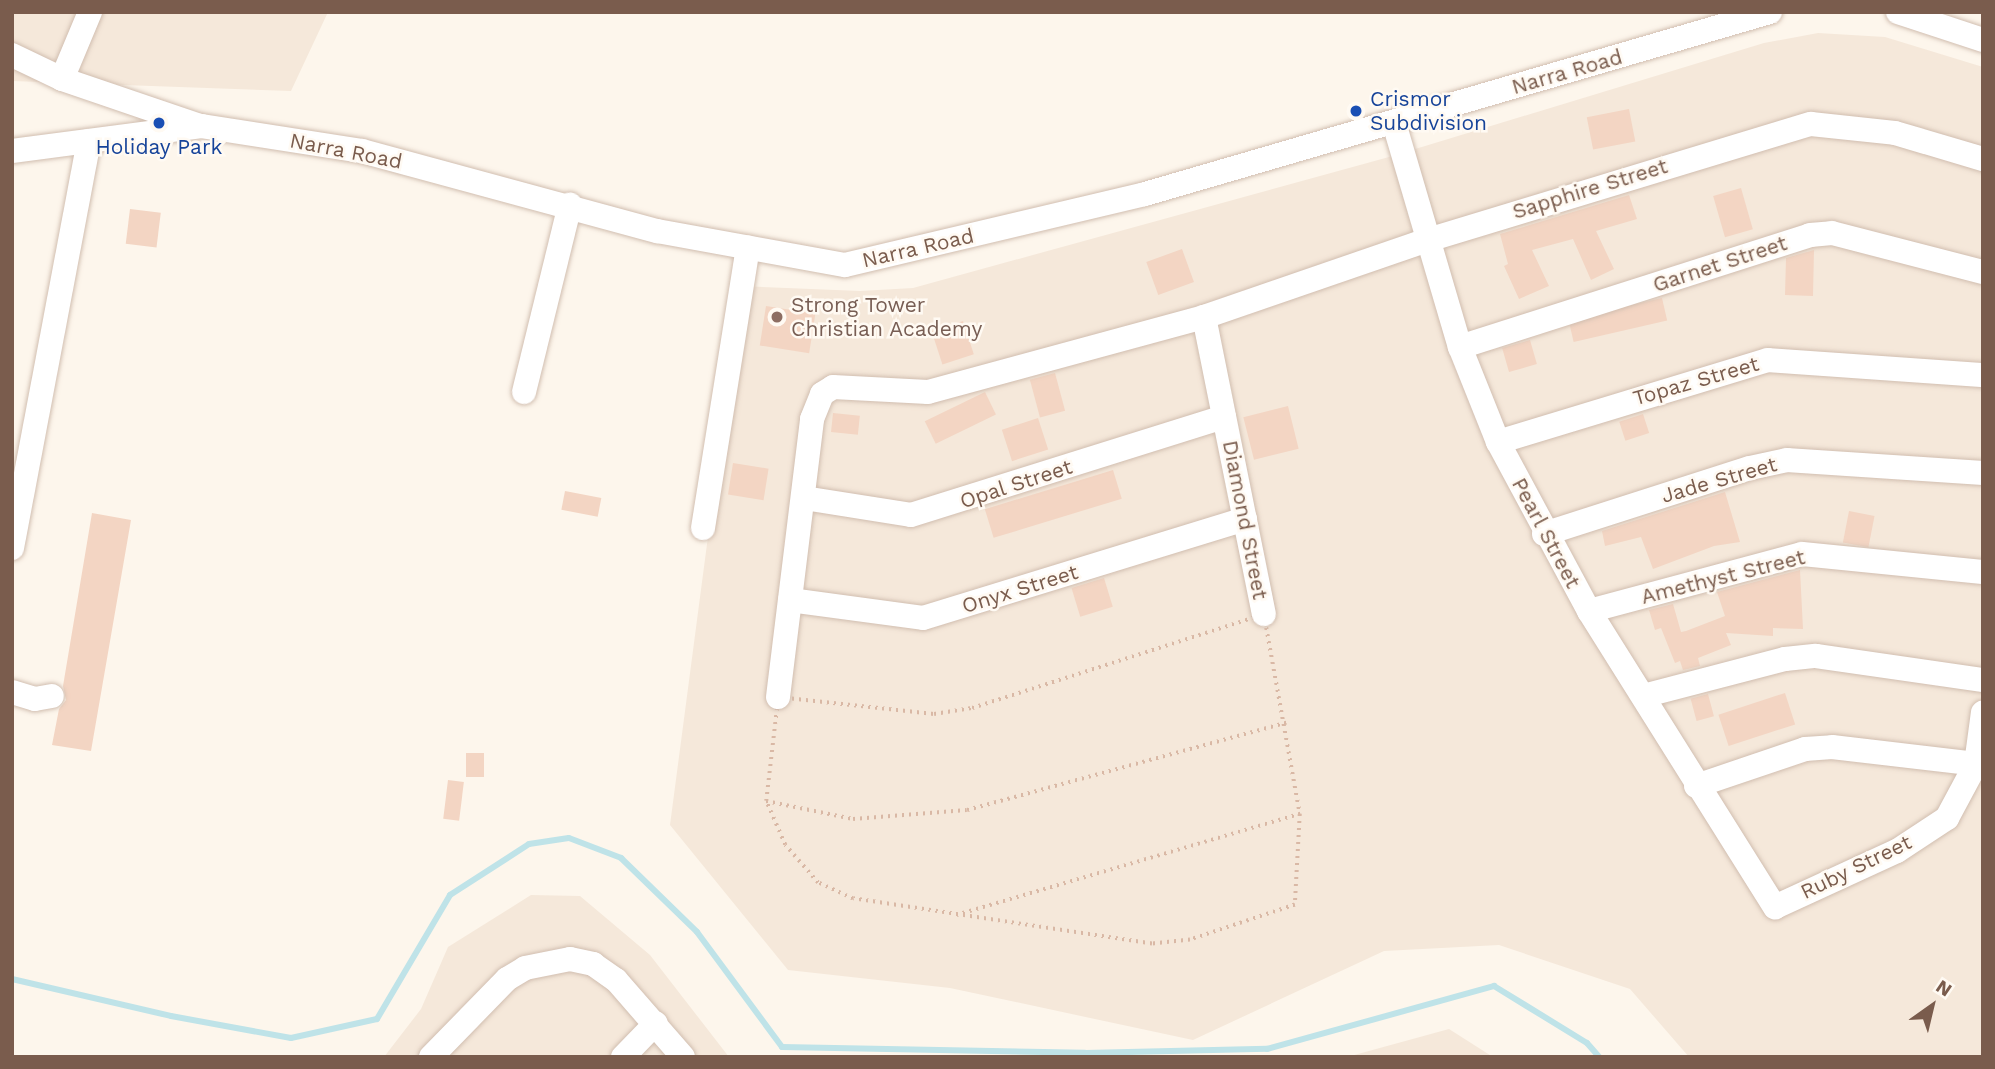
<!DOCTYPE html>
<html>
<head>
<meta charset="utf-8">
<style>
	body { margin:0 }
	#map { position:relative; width:1995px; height:1069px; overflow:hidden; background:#fdf6ec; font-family:"Work Sans",sans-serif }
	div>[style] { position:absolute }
	.residential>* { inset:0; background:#f5e8da }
	.stream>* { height:6px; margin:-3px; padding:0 3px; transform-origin:3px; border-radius:3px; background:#bfe3e8 }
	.building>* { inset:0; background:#f3d5c3; transform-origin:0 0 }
	.path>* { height:3.5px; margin-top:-1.75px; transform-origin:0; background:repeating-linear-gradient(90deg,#d9b8a5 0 2px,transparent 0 7px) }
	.roads { filter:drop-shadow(0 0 2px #d1beb0) drop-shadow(0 0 2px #d1beb0) }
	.minor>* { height:24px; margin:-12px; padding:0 12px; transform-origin:12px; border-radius:12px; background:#fff }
	.dots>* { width:19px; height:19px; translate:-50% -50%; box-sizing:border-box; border:4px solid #fffaf3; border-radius:50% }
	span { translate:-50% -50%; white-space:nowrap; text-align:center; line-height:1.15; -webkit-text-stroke:5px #fffaf3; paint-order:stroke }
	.street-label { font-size:21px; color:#7a5c4d }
	.transit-label { font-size:21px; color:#164399 }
	.left { translate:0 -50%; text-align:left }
	.education-label { font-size:21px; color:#785e54 }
	.frame { position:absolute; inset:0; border:14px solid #7a5c4d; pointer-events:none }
	.north { position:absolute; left:1897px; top:971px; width:70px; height:70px; -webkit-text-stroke:5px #fffaf3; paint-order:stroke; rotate:34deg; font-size:19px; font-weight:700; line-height:28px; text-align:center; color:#7a5c4d }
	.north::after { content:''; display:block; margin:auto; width:24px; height:32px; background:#7a5c4d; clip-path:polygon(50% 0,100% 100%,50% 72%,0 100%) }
</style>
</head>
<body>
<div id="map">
	<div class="residential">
		<i style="clip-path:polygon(12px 12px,328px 12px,291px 91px,12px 81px)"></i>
		<i style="clip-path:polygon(1818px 33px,1885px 37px,1983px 67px,1983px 1057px,1689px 1057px,1630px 989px,1499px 945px,1384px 951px,1193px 1040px,950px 988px,788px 970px,670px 825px,741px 286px,860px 291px,913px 288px,1389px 157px,1764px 43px)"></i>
		<i style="clip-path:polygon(531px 895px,580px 896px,650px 955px,729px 1057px,384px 1057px,421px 1009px,448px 947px)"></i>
		<i style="clip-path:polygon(1449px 1029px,1493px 1057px,1347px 1057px)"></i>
	</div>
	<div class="stream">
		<i style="left:12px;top:979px;width:163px;rotate:13.1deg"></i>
		<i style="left:171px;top:1016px;width:122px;rotate:10.4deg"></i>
		<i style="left:291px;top:1038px;width:88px;rotate:-12.5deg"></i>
		<i style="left:377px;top:1019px;width:144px;rotate:-59.5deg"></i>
		<i style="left:450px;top:895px;width:94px;rotate:-32.8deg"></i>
		<i style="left:529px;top:844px;width:40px;rotate:-8.5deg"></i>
		<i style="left:569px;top:838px;width:56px;rotate:21deg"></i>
		<i style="left:621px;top:858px;width:106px;rotate:44.2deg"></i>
		<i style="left:697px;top:932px;width:143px;rotate:53.5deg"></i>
		<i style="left:782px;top:1047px;width:303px;rotate:1.1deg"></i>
		<i style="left:1085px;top:1053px;width:182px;rotate:-1.3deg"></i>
		<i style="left:1267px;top:1049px;width:236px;rotate:-15.5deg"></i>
		<i style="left:1494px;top:986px;width:109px;rotate:31.5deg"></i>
		<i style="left:1587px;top:1043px;width:18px;rotate:49deg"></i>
	</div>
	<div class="building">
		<i style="left:1629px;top:109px;width:33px;height:43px;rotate:79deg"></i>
		<i style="left:1741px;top:188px;width:43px;height:29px;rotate:74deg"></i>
		<i style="clip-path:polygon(1629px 195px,1637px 219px,1596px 231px,1614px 269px,1591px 280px,1573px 239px,1532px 250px,1549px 286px,1519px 299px,1504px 266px,1508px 264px,1500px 234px)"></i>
		<i style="left:130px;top:209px;width:31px;height:35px;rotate:7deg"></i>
		<i style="left:1182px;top:249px;width:35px;height:38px;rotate:70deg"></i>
		<i style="clip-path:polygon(1814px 250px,1813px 296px,1785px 295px,1786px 258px)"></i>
		<i style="left:1662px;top:298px;width:23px;height:96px;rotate:77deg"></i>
		<i style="left:766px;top:306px;width:50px;height:40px;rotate:9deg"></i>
		<i style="left:963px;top:321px;width:35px;height:33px;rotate:72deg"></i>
		<i style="left:1530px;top:340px;width:25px;height:29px;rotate:74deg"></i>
		<i style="left:1055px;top:373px;width:39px;height:26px;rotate:75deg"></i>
		<i style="left:985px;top:392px;width:25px;height:67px;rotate:64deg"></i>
		<i style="left:1288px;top:406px;width:44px;height:46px;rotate:76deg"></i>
		<i style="left:833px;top:413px;width:27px;height:19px;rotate:6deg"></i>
		<i style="left:1643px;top:414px;width:20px;height:25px;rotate:72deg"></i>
		<i style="left:1038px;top:418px;width:33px;height:38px;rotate:72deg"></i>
		<i style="left:733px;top:463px;width:36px;height:32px;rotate:9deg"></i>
		<i style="left:1113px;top:470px;width:30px;height:134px;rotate:73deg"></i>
		<i style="left:565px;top:491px;width:37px;height:19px;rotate:11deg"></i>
		<i style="clip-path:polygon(1725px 492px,1740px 542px,1714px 546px,1653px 569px,1641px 537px,1605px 546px,1602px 531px)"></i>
		<i style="left:1849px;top:511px;width:26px;height:32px;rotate:11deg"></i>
		<i style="clip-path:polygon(92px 513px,131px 520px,91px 751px,52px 745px,59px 709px,66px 700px,63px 686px)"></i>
		<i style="clip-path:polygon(1800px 570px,1803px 629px,1773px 628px,1773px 636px,1726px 633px,1731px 645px,1698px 658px,1700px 666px,1683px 670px,1680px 661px,1675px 663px,1661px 628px,1655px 630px,1649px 610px,1673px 604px,1681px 632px,1686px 631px,1725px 616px,1717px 592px)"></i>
		<i style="left:1104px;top:578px;width:30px;height:34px;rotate:73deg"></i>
		<i style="left:1785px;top:693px;width:33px;height:70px;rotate:72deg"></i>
		<i style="left:1708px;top:694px;width:23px;height:18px;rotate:75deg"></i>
		<i style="left:466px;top:753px;width:18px;height:24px"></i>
		<i style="left:448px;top:780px;width:16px;height:39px;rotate:7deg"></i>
	</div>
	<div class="path">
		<i style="left:1264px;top:614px;width:203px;rotate:79.8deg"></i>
		<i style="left:1300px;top:814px;width:91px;rotate:93.1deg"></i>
		<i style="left:1295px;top:905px;width:111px;rotate:161.6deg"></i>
		<i style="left:1190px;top:940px;width:38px;rotate:174deg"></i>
		<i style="left:1152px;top:944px;width:302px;rotate:-171.4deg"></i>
		<i style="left:853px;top:899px;width:38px;rotate:-155deg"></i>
		<i style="left:818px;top:883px;width:50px;rotate:-131deg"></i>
		<i style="left:785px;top:845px;width:48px;rotate:-113.4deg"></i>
		<i style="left:766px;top:801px;width:105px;rotate:-83.4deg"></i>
		<i style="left:778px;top:697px;width:157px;rotate:6.2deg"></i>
		<i style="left:934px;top:714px;width:38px;rotate:-9deg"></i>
		<i style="left:972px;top:708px;width:307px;rotate:-17.8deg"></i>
		<i style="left:766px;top:801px;width:89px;rotate:11.7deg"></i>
		<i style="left:853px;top:819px;width:114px;rotate:-4.5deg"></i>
		<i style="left:967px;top:810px;width:331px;rotate:-15.3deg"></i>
		<i style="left:956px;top:915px;width:359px;rotate:-16.4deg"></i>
	</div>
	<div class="roads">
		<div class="minor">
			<i style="left:1898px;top:12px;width:89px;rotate:18.2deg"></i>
			<i style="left:12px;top:55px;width:55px;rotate:25.6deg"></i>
			<i style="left:62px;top:79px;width:143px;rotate:18.8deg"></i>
			<i style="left:62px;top:79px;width:73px;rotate:-67.3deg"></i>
			<i style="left:1394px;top:123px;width:234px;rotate:73.6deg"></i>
			<i style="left:1460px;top:347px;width:102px;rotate:68.2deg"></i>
			<i style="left:1498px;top:442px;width:192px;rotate:61.7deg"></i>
			<i style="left:1589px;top:611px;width:350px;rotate:57.9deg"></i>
			<i style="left:1775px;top:907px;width:134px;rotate:-24.7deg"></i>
			<i style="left:1897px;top:851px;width:60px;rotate:-33.4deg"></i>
			<i style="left:1947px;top:818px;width:61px;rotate:-61.8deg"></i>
			<i style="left:1976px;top:764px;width:52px;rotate:-82.3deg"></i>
			<i style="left:12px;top:151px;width:191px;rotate:-7.5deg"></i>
			<i style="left:201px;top:126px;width:163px;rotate:8.8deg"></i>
			<i style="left:362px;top:151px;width:306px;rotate:15.2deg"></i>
			<i style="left:657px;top:231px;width:191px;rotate:10.3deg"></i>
			<i style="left:845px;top:265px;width:308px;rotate:-13.3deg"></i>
			<i style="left:1145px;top:194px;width:651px;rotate:-16.24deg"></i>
			<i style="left:1204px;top:317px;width:303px;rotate:78.6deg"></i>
			<i style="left:1460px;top:347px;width:367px;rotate:-17.7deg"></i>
			<i style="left:1810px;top:235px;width:22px;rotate:-5deg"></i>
			<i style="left:1832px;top:233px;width:156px;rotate:14.5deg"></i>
			<i style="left:524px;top:392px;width:193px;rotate:-76.2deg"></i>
			<i style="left:1498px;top:442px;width:282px;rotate:-16.9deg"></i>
			<i style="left:1768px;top:360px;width:216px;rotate:4deg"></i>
			<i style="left:804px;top:498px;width:108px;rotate:9deg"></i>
			<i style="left:911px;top:515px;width:328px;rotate:-17.4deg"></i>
			<i style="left:703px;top:528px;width:284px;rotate:-80.9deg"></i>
			<i style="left:1544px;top:534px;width:216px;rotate:-17.8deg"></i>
			<i style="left:1750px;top:468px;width:38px;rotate:-12deg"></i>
			<i style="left:1787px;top:460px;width:196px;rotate:3.8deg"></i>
			<i style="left:12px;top:548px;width:414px;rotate:-79.3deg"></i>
			<i style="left:790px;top:600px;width:134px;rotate:7.7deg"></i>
			<i style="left:923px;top:618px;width:337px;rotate:-17.1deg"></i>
			<i style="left:1589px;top:611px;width:220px;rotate:-15deg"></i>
			<i style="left:1802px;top:554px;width:182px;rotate:5.7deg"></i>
			<i style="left:12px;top:692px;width:24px;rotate:17deg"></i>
			<i style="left:35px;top:699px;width:17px;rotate:-10deg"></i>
			<i style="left:1643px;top:696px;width:147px;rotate:-14.6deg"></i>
			<i style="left:1785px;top:659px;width:31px;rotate:-6deg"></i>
			<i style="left:1816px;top:656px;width:169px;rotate:8.2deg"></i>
			<i style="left:778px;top:697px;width:280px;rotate:-83deg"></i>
			<i style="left:812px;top:419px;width:27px;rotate:-68deg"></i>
			<i style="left:822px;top:394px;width:13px;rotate:-32deg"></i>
			<i style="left:833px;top:387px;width:95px;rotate:3deg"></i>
			<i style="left:928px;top:392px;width:286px;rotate:-15.2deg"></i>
			<i style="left:1204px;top:317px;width:237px;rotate:-19deg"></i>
			<i style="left:1428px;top:240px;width:400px;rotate:-16.9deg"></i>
			<i style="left:1811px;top:124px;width:84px;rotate:6.1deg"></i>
			<i style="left:1895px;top:133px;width:92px;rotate:16.5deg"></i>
			<i style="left:1696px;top:786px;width:115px;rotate:-18.7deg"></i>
			<i style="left:1805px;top:749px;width:27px;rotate:-4deg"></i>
			<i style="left:1832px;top:747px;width:145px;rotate:6.7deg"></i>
			<i style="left:431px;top:1057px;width:109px;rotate:-45.7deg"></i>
			<i style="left:507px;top:979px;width:21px;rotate:-31deg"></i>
			<i style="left:525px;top:968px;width:46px;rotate:-11.3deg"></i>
			<i style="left:570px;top:959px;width:24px;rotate:12deg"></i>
			<i style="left:593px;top:964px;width:28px;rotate:35deg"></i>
			<i style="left:616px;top:980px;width:102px;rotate:49deg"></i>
			<i style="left:623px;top:1057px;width:47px;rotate:-45.9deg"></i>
		</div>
	</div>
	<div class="dots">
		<i style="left:1356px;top:111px;background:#1a4fb4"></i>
		<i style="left:159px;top:123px;background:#1a4fb4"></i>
		<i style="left:777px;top:317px;background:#8d6e63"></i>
	</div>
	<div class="street-label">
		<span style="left:1567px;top:72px;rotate:-16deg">Narra Road</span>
		<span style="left:346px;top:151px;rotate:11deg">Narra Road</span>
		<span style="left:1590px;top:189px;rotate:-17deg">Sapphire Street</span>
		<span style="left:918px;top:248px;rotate:-13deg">Narra Road</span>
		<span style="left:1720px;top:264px;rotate:-18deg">Garnet Street</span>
		<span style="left:1696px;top:381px;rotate:-16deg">Topaz Street</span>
		<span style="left:1719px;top:480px;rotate:-16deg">Jade Street</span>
		<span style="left:1016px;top:484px;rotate:-18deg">Opal Street</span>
		<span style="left:1245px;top:520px;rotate:79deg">Diamond Street</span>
		<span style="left:1546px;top:533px;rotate:62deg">Pearl Street</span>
		<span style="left:1723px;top:577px;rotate:-14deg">Amethyst Street</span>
		<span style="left:1020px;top:589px;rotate:-17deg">Onyx Street</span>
		<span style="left:1856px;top:867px;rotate:-26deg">Ruby Street</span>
	</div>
	<div class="transit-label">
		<span class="left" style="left:1370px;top:111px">Crismor<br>Subdivision</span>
		<span style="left:159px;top:147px">Holiday Park</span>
	</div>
	<div class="education-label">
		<span class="left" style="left:791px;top:317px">Strong Tower<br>Christian Academy</span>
	</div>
	<div class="frame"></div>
	<div class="north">N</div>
</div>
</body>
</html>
